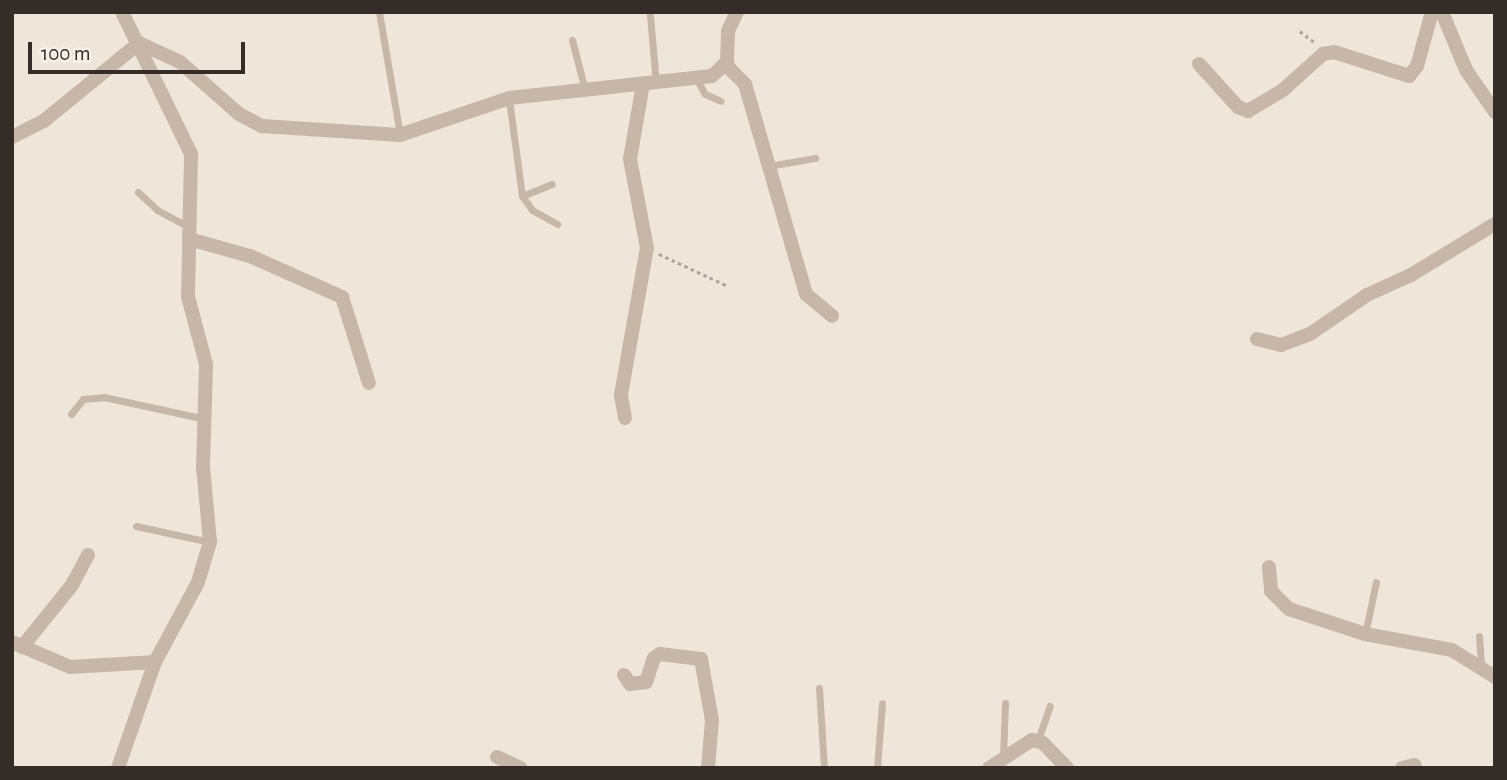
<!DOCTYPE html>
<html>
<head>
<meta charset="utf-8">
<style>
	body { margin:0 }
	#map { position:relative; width:1507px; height:780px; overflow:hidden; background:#efe6db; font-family:"Alegreya Sans",sans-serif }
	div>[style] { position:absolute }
	.path>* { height:2.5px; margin-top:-1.25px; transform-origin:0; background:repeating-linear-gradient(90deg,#b2a193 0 3.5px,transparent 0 7px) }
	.service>* { height:7px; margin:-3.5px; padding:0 3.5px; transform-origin:3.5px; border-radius:3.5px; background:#c7b7a8 }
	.minor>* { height:14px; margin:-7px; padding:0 7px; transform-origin:7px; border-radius:7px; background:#c7b7a8 }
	span { translate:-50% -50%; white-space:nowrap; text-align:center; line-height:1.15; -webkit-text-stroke:7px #f8f0e7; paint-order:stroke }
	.frame { position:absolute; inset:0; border:14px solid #342c28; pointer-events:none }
	.scale { position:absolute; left:28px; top:42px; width:217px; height:32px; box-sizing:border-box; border:4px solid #342c28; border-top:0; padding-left:9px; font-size:21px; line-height:24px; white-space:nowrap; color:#342c28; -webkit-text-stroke:5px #f8f0e7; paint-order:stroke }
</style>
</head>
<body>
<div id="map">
	<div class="path">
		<i style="left:1300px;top:31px;width:18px;rotate:38deg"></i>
		<i style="left:659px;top:254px;width:74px;rotate:24.8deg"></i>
	</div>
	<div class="service">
		<i style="left:379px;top:12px;width:125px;rotate:80.3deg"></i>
		<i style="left:650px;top:15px;width:68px;rotate:85deg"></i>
		<i style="left:572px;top:40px;width:52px;rotate:75.4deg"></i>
		<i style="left:696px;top:78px;width:18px;rotate:61deg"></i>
		<i style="left:705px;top:94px;width:17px;rotate:24deg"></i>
		<i style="left:509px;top:99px;width:98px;rotate:82.4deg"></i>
		<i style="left:522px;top:196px;width:17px;rotate:54deg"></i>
		<i style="left:532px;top:210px;width:29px;rotate:29deg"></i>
		<i style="left:769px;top:166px;width:47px;rotate:-9.9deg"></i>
		<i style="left:138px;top:192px;width:26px;rotate:43deg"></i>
		<i style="left:157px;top:210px;width:36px;rotate:28deg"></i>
		<i style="left:522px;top:196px;width:32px;rotate:-22deg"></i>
		<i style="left:71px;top:414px;width:19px;rotate:-51deg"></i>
		<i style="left:83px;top:399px;width:21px;rotate:-5deg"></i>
		<i style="left:104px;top:397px;width:104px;rotate:12.2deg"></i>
		<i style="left:136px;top:526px;width:76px;rotate:12.2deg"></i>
		<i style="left:1365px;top:634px;width:53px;rotate:-78.1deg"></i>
		<i style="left:1479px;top:636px;width:31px;rotate:86deg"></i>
		<i style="left:819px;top:688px;width:80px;rotate:86.4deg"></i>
		<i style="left:1038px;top:740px;width:36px;rotate:-71deg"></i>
		<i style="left:1003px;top:758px;width:55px;rotate:-87.9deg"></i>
		<i style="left:877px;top:768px;width:65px;rotate:-85.6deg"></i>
	</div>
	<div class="minor">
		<i style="left:1442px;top:12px;width:63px;rotate:67.5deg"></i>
		<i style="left:1466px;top:70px;width:51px;rotate:55.4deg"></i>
		<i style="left:1199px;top:64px;width:58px;rotate:47.8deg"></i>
		<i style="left:1238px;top:107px;width:11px;rotate:22deg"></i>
		<i style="left:1248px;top:111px;width:41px;rotate:-31deg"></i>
		<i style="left:1283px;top:90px;width:54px;rotate:-42deg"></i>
		<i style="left:1323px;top:54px;width:11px;rotate:-10deg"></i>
		<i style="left:1334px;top:52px;width:79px;rotate:17.7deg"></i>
		<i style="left:1409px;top:76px;width:13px;rotate:-51deg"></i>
		<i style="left:1417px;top:66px;width:56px;rotate:-74.5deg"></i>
		<i style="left:726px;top:65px;width:27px;rotate:45deg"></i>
		<i style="left:745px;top:84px;width:219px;rotate:73.8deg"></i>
		<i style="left:806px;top:294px;width:34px;rotate:40deg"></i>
		<i style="left:12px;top:137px;width:37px;rotate:-27deg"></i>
		<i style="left:45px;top:120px;width:122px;rotate:-39.3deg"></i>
		<i style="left:139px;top:43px;width:45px;rotate:24.9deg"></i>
		<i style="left:180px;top:62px;width:79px;rotate:41.4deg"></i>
		<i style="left:239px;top:114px;width:26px;rotate:28deg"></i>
		<i style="left:262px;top:126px;width:138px;rotate:3.7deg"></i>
		<i style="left:400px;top:135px;width:115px;rotate:-18.7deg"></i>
		<i style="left:509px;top:98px;width:204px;rotate:-6.2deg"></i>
		<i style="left:712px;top:76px;width:21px;rotate:-43deg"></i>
		<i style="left:727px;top:62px;width:31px;rotate:-88deg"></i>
		<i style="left:728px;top:31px;width:21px;rotate:-65deg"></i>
		<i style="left:189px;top:239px;width:63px;rotate:15.6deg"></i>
		<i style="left:250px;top:256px;width:101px;rotate:24deg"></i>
		<i style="left:342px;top:297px;width:90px;rotate:72.6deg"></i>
		<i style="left:1257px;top:339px;width:25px;rotate:14deg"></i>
		<i style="left:1281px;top:345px;width:31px;rotate:-21deg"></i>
		<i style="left:1310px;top:334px;width:69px;rotate:-34.4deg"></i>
		<i style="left:1367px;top:295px;width:48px;rotate:-24.4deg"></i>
		<i style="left:1411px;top:275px;width:98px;rotate:-31.3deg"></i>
		<i style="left:625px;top:418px;width:23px;rotate:-100deg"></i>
		<i style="left:621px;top:395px;width:149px;rotate:-80deg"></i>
		<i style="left:647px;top:248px;width:91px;rotate:-100.8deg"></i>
		<i style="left:630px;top:159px;width:76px;rotate:-80.2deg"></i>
		<i style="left:1269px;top:567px;width:24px;rotate:85deg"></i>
		<i style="left:1271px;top:591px;width:25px;rotate:45deg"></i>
		<i style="left:1289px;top:609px;width:80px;rotate:18.2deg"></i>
		<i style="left:1365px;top:634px;width:88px;rotate:10.4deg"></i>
		<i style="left:1452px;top:650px;width:51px;rotate:32.1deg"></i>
		<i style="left:12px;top:642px;width:63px;rotate:23.3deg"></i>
		<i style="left:70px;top:667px;width:85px;rotate:-3.4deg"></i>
		<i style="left:22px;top:647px;width:80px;rotate:-51.1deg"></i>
		<i style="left:72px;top:585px;width:34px;rotate:-62deg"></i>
		<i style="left:624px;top:675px;width:11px;rotate:56deg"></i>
		<i style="left:630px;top:684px;width:16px;rotate:-7deg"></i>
		<i style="left:646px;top:682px;width:25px;rotate:-72deg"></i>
		<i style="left:654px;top:658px;width:7px;rotate:-34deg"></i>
		<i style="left:660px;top:654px;width:41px;rotate:7deg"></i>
		<i style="left:701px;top:659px;width:62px;rotate:79.8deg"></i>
		<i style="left:712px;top:720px;width:48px;rotate:94.8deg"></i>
		<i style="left:497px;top:757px;width:26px;rotate:25deg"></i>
		<i style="left:118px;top:768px;width:112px;rotate:-70.8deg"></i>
		<i style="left:155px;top:662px;width:91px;rotate:-61.7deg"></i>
		<i style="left:198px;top:582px;width:42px;rotate:-73.3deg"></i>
		<i style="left:210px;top:542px;width:75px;rotate:-95.3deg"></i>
		<i style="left:203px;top:467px;width:103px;rotate:-88.3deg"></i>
		<i style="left:206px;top:364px;width:69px;rotate:-105deg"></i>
		<i style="left:188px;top:297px;width:143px;rotate:-88.8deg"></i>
		<i style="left:191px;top:154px;width:158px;rotate:-115.9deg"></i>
		<i style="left:989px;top:768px;width:51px;rotate:-33.1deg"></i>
		<i style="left:1032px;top:740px;width:11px;rotate:15deg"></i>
		<i style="left:1043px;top:743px;width:35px;rotate:46deg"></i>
		<i style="left:1402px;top:768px;width:13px;rotate:-13deg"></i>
	</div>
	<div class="frame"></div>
	<div class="scale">100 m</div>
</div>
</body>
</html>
